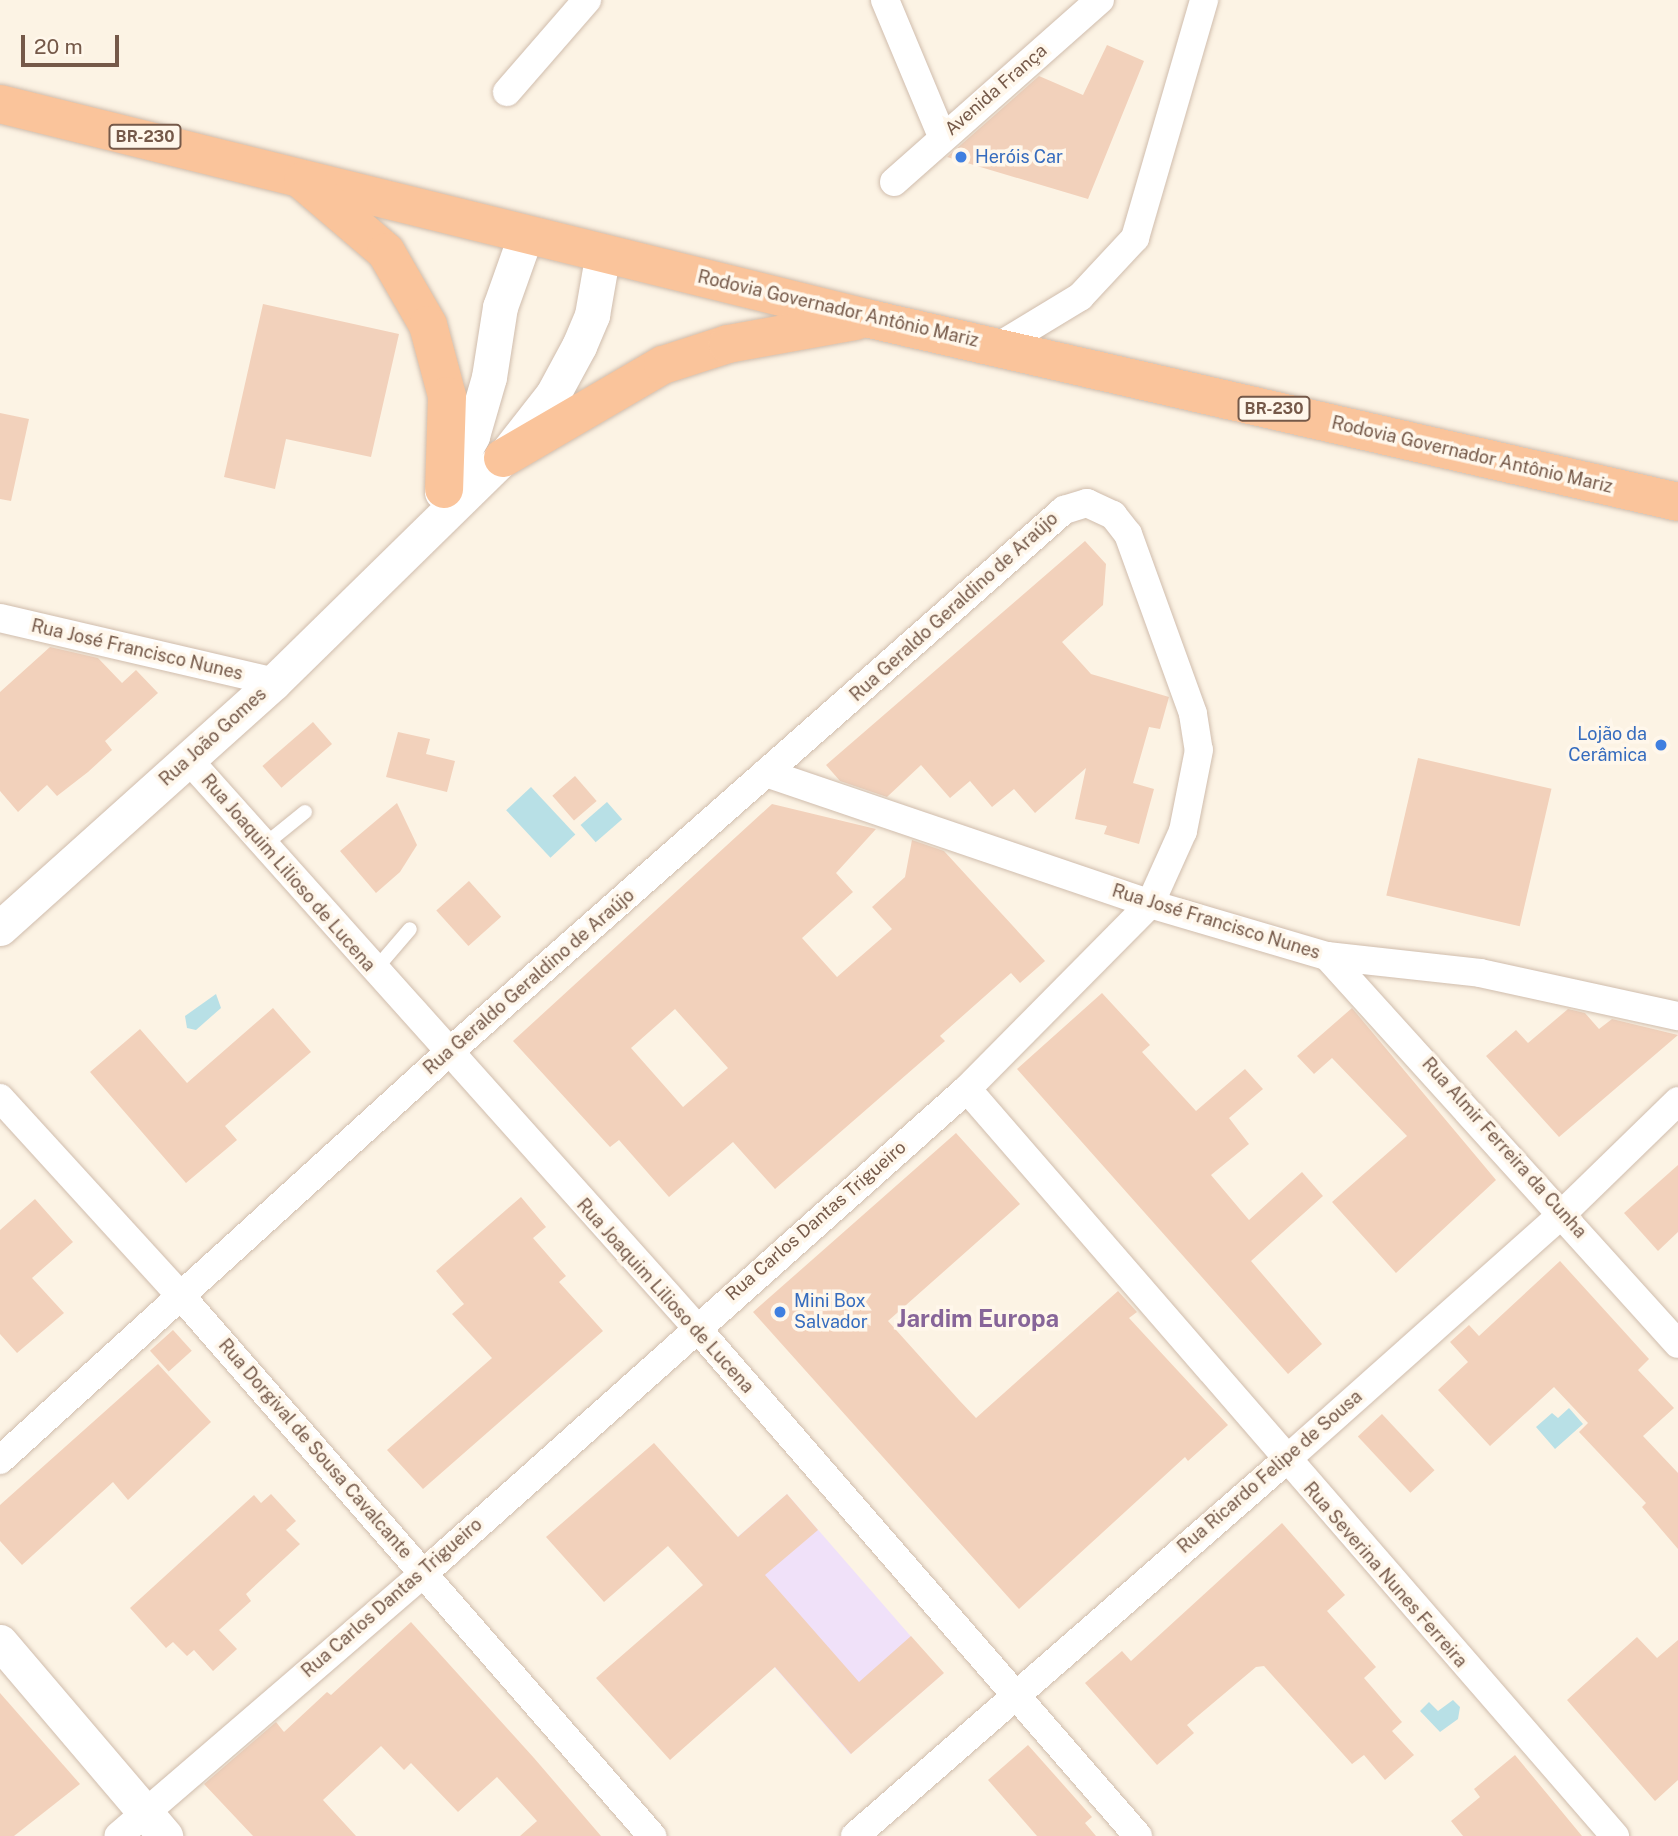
<!DOCTYPE html>
<html>
<head>
<meta charset="utf-8">
<style>
	body { margin:0 }
	#map { position:relative; width:1678px; height:1836px; overflow:hidden; background:#fcf3e4; font-family:"Public Sans",sans-serif }
	div>[style] { position:absolute }
	.education>* { inset:0; background:#f0e1f9; transform-origin:0 0 }
	.water>* { inset:0; background:#b8e0e6; transform-origin:0 0 }
	.building>* { inset:0; background:#f2d1bb; transform-origin:0 0 }
	.roads { filter:drop-shadow(0 0 2px #d0bdad) drop-shadow(0 0 2px #d0bdad) }
	.service>* { height:14px; margin:-7px; padding:0 7px; transform-origin:7px; border-radius:7px; background:#fff }
	.minor>* { height:28px; margin:-14px; padding:0 14px; transform-origin:14px; border-radius:14px; background:#fff }
	.tertiary>* { height:35px; margin:-17.5px; padding:0 17.5px; transform-origin:17.5px; border-radius:17.5px; background:#fff }
	.trunk>* { height:38px; margin:-19px; padding:0 19px; transform-origin:19px; border-radius:19px; background:#fac49b }
	.dots>* { width:19px; height:19px; translate:-50% -50%; box-sizing:border-box; border:4px solid #fff7eb; border-radius:50% }
	span { translate:-50% -50%; white-space:nowrap; text-align:center; line-height:1.15; -webkit-text-stroke:7px #fff7eb; paint-order:stroke }
	.shield-label span { padding:2px 5px; background:#fff7eb; border:2px solid; border-radius:5px; -webkit-text-stroke-width:0 }
	.shield-label { font-size:16px; color:#755949; font-weight:700 }
	.street-label { font-size:18px; color:#755949 }
	.shop-label { font-size:18px; color:#366cbe }
	.left { translate:0 -50%; text-align:left }
	.right { translate:-100% -50%; text-align:right }
	.district-label { font-size:24px; color:#876599; font-weight:700 }
	.scale { position:absolute; left:21px; top:35px; width:98px; height:32px; box-sizing:border-box; border:4px solid #755949; border-top:0; padding-left:9px; font-size:21px; line-height:24px; white-space:nowrap; color:#755949; -webkit-text-stroke:5px #fff7eb; paint-order:stroke }
</style>
</head>
<body>
<div id="map">
	<div class="education">
		<i style="left:787px;top:1494px;width:238px;height:123px;rotate:49deg"></i>
	</div>
	<div class="water">
		<i style="left:531px;top:787px;width:65px;height:34px;rotate:47deg"></i>
		<i style="left:607px;top:802px;width:23px;height:35px;rotate:49deg"></i>
		<i style="clip-path:polygon(216px 994px,221px 1008px,196px 1030px,187px 1028px,185px 1016px)"></i>
		<i style="clip-path:polygon(1569px 1408px,1583px 1424px,1555px 1449px,1536px 1427px,1552px 1413px,1558px 1418px)"></i>
		<i style="clip-path:polygon(1453px 1700px,1460px 1707px,1458px 1719px,1440px 1732px,1420px 1711px,1429px 1702px,1438px 1711px)"></i>
	</div>
	<div class="building">
		<i style="clip-path:polygon(1107px 45px,1144px 61px,1088px 199px,947px 157px,1039px 76px,1083px 95px)"></i>
		<i style="clip-path:polygon(263px 304px,399px 334px,371px 457px,286px 439px,275px 489px,224px 477px)"></i>
		<i style="clip-path:polygon(0 413px,29px 419px,11px 501px,0 499px)"></i>
		<i style="clip-path:polygon(1085px 541px,1106px 564px,1103px 605px,1062px 642px,1091px 674px,1169px 697px,1160px 729px,1149px 727px,1133px 783px,1154px 789px,1139px 844px,1104px 834px,1107px 826px,1075px 819px,1086px 768px,1035px 813px,1014px 789px,992px 807px,970px 781px,950px 798px,921px 765px,887px 797px,840px 781px,826px 765px)"></i>
		<i style="clip-path:polygon(50px 647px,98px 658px,122px 683px,136px 670px,158px 693px,105px 741px,112px 750px,88px 772px,57px 796px,47px 785px,18px 812px,0 791px,0 692px)"></i>
		<i style="left:313px;top:722px;width:29px;height:67px;rotate:49deg"></i>
		<i style="clip-path:polygon(398px 732px,430px 739px,426px 754px,455px 761px,447px 792px,386px 777px)"></i>
		<i style="left:1418px;top:758px;width:137px;height:141px;rotate:13deg"></i>
		<i style="left:575px;top:776px;width:33px;height:30px;rotate:49deg"></i>
		<i style="clip-path:polygon(397px 803px,417px 845px,400px 872px,376px 893px,340px 851px)"></i>
		<i style="clip-path:polygon(evenodd,772px 804px,876px 829px,836px 873px,853px 892px,802px 938px,837px 977px,892px 929px,872px 907px,905px 877px,912px 840px,944px 851px,1045px 961px,1020px 983px,1011px 973px,940px 1036px,945px 1041px,775px 1189px,733px 1142px,669px 1197px,619px 1140px,610px 1147px,513px 1041px,772px 804px,675px 1009px,728px 1068px,683px 1107px,631px 1048px,675px 1009px)"></i>
		<i style="left:469px;top:881px;width:48px;height:44px;rotate:48deg"></i>
		<i style="clip-path:polygon(1102px 993px,1150px 1045px,1142px 1052px,1196px 1111px,1245px 1069px,1263px 1089px,1229px 1118px,1249px 1144px,1211px 1175px,1249px 1220px,1302px 1172px,1323px 1196px,1251px 1261px,1322px 1344px,1288px 1374px,1017px 1069px)"></i>
		<i style="clip-path:polygon(273px 1008px,311px 1052px,225px 1126px,237px 1140px,186px 1183px,90px 1072px,140px 1029px,187px 1083px)"></i>
		<i style="clip-path:polygon(1352px 1008px,1496px 1180px,1396px 1273px,1332px 1202px,1407px 1136px,1332px 1058px,1314px 1074px,1297px 1056px)"></i>
		<i style="clip-path:polygon(1568px 1009px,1585px 1013px,1599px 1029px,1612px 1019px,1678px 1035px,1559px 1137px,1486px 1056px,1516px 1030px,1528px 1043px)"></i>
		<i style="clip-path:polygon(956px 1133px,1020px 1204px,888px 1321px,959px 1400px,976px 1418px,1118px 1291px,1137px 1312px,1129px 1318px,1228px 1425px,1188px 1461px,1185px 1457px,1019px 1609px,753px 1312px)"></i>
		<i style="clip-path:polygon(1678px 1165px,1678px 1232px,1658px 1251px,1624px 1213px)"></i>
		<i style="clip-path:polygon(521px 1197px,546px 1227px,533px 1238px,566px 1276px,559px 1282px,603px 1331px,423px 1489px,387px 1450px,492px 1358px,452px 1314px,464px 1304px,436px 1271px)"></i>
		<i style="clip-path:polygon(35px 1199px,73px 1242px,32px 1278px,64px 1313px,17px 1353px,0 1334px,0 1230px)"></i>
		<i style="clip-path:polygon(1560px 1261px,1649px 1359px,1638px 1370px,1674px 1408px,1643px 1436px,1678px 1473px,1678px 1549px,1642px 1507px,1646px 1503px,1579px 1432px,1588px 1423px,1554px 1387px,1490px 1446px,1438px 1390px,1468px 1362px,1450px 1342px,1469px 1325px,1479px 1336px)"></i>
		<i style="left:173px;top:1330px;width:28px;height:31px;rotate:48deg"></i>
		<i style="clip-path:polygon(158px 1364px,211px 1422px,128px 1500px,113px 1482px,22px 1565px,0 1541px,0 1505px)"></i>
		<i style="left:1382px;top:1414px;width:77px;height:33px;rotate:47deg"></i>
		<i style="clip-path:polygon(654px 1443px,738px 1537px,787px 1494px,818px 1530px,765px 1575px,859px 1682px,911px 1636px,944px 1673px,851px 1754px,775px 1667px,670px 1760px,596px 1678px,703px 1585px,668px 1546px,604px 1602px,546px 1537px)"></i>
		<i style="clip-path:polygon(271px 1494px,296px 1521px,286px 1530px,300px 1544px,246px 1594px,251px 1601px,219px 1630px,237px 1649px,213px 1671px,194px 1650px,187px 1656px,173px 1642px,166px 1648px,130px 1608px,254px 1495px,261px 1503px)"></i>
		<i style="clip-path:polygon(1282px 1523px,1345px 1595px,1327px 1611px,1376px 1667px,1364px 1678px,1402px 1722px,1392px 1731px,1414px 1755px,1385px 1780px,1364px 1755px,1352px 1764px,1264px 1666px,1256px 1667px,1187px 1725px,1194px 1733px,1157px 1765px,1085px 1683px,1122px 1651px,1131px 1661px)"></i>
		<i style="clip-path:polygon(411px 1622px,534px 1758px,601px 1836px,520px 1836px,537px 1821px,497px 1777px,458px 1812px,411px 1763px,404px 1770px,381px 1746px,323px 1800px,356px 1836px,253px 1836px,204px 1784px,276px 1722px,284px 1732px,327px 1692px,331px 1695px)"></i>
		<i style="clip-path:polygon(1637px 1637px,1657px 1658px,1678px 1640px,1678px 1780px,1655px 1801px,1567px 1700px)"></i>
		<i style="clip-path:polygon(0 1693px,80px 1784px,14px 1836px,0 1836px)"></i>
		<i style="clip-path:polygon(1028px 1745px,1092px 1817px,1085px 1823px,1096px 1836px,1037px 1836px,988px 1780px)"></i>
		<i style="clip-path:polygon(1515px 1755px,1582px 1836px,1463px 1836px,1451px 1821px,1480px 1797px,1474px 1789px)"></i>
	</div>
	<div class="roads">
		<div class="service">
			<i style="left:263px;top:846px;width:54px;rotate:-39deg"></i>
			<i style="left:374px;top:971px;width:55px;rotate:-49.4deg"></i>
		</div>
		<div class="minor">
			<i style="left:885px;top:0;width:147px;rotate:67.3deg"></i>
			<i style="left:507px;top:92px;width:122px;rotate:-49deg"></i>
			<i style="left:894px;top:182px;width:275px;rotate:-41.5deg"></i>
			<i style="left:999px;top:346px;width:95px;rotate:-31.2deg"></i>
			<i style="left:1080px;top:297px;width:81px;rotate:-47deg"></i>
			<i style="left:1135px;top:238px;width:248px;rotate:-73.8deg"></i>
			<i style="left:0;top:618px;width:281px;rotate:13.1deg"></i>
			<i style="left:188px;top:759px;width:762px;rotate:48.19deg"></i>
			<i style="left:696px;top:1327px;width:674px;rotate:49.03deg"></i>
			<i style="left:766px;top:773px;width:406px;rotate:18.8deg"></i>
			<i style="left:1150px;top:904px;width:184px;rotate:16.4deg"></i>
			<i style="left:1327px;top:956px;width:154px;rotate:6.3deg"></i>
			<i style="left:1480px;top:973px;width:203px;rotate:12.3deg"></i>
			<i style="left:1327px;top:956px;width:523px;rotate:47.87deg"></i>
			<i style="left:967px;top:1089px;width:989px;rotate:49.06deg"></i>
			<i style="left:0;top:1098px;width:268px;rotate:47.6deg"></i>
			<i style="left:181px;top:1296px;width:717px;rotate:48.9deg"></i>
			<i style="left:0;top:1460px;width:604px;rotate:-42.25deg"></i>
			<i style="left:447px;top:1054px;width:823px;rotate:-41.4deg"></i>
			<i style="left:1064px;top:510px;width:24px;rotate:-17deg"></i>
			<i style="left:1087px;top:503px;width:29px;rotate:25deg"></i>
			<i style="left:1113px;top:515px;width:24px;rotate:52deg"></i>
			<i style="left:1128px;top:534px;width:191px;rotate:70.1deg"></i>
			<i style="left:1193px;top:714px;width:36px;rotate:81deg"></i>
			<i style="left:1199px;top:750px;width:83px;rotate:101.2deg"></i>
			<i style="left:1183px;top:831px;width:80px;rotate:114.3deg"></i>
			<i style="left:1150px;top:904px;width:260px;rotate:134.7deg"></i>
			<i style="left:967px;top:1089px;width:727px;rotate:138.29deg"></i>
			<i style="left:424px;top:1573px;width:403px;rotate:139.3deg"></i>
			<i style="left:855px;top:1836px;width:571px;rotate:-41.09deg"></i>
			<i style="left:1285px;top:1461px;width:374px;rotate:-41.7deg"></i>
			<i style="left:1564px;top:1212px;width:159px;rotate:-44.2deg"></i>
		</div>
		<div class="tertiary">
			<i style="left:442px;top:492px;width:64px;rotate:-61.8deg"></i>
			<i style="left:472px;top:436px;width:61px;rotate:-73.9deg"></i>
			<i style="left:489px;top:377px;width:71px;rotate:-81.1deg"></i>
			<i style="left:500px;top:307px;width:77px;rotate:-70.4deg"></i>
			<i style="left:0;top:928px;width:368px;rotate:-41.9deg"></i>
			<i style="left:274px;top:682px;width:320px;rotate:-44.4deg"></i>
			<i style="left:503px;top:458px;width:81px;rotate:-52deg"></i>
			<i style="left:553px;top:394px;width:55px;rotate:-61.6deg"></i>
			<i style="left:579px;top:346px;width:34px;rotate:-67deg"></i>
			<i style="left:592px;top:315px;width:64px;rotate:-80.1deg"></i>
			<i style="left:0;top:1642px;width:255px;rotate:49.6deg"></i>
		</div>
		<div class="trunk">
			<i style="left:0;top:104px;width:896px;rotate:13.88deg"></i>
			<i style="left:870px;top:319px;width:828px;rotate:12.76deg"></i>
			<i style="left:303px;top:181px;width:109px;rotate:40.5deg"></i>
			<i style="left:386px;top:252px;width:84px;rotate:60.1deg"></i>
			<i style="left:428px;top:325px;width:73px;rotate:75deg"></i>
			<i style="left:447px;top:396px;width:93px;rotate:91.8deg"></i>
			<i style="left:503px;top:458px;width:185px;rotate:-30.2deg"></i>
			<i style="left:663px;top:365px;width:68px;rotate:-17.9deg"></i>
			<i style="left:728px;top:344px;width:130px;rotate:-10.2deg"></i>
		</div>
	</div>
	<div class="dots">
		<i style="left:961px;top:157px;background:#3f7fe0"></i>
		<i style="left:1661px;top:745px;background:#3f7fe0"></i>
		<i style="left:780px;top:1312px;background:#3f7fe0"></i>
	</div>
	<div class="shield-label">
		<span style="left:145px;top:137px">BR-230</span>
		<span style="left:1274px;top:409px">BR-230</span>
	</div>
	<div class="street-label">
		<span style="left:996px;top:90px;rotate:-41deg">Avenida França</span>
		<span style="left:838px;top:309px;rotate:13deg">Rodovia Governador Antônio Mariz</span>
		<span style="left:1472px;top:455px;rotate:13deg">Rodovia Governador Antônio Mariz</span>
		<span style="left:954px;top:607px;rotate:-42deg">Rua Geraldo Geraldino de Araújo</span>
		<span style="left:137px;top:650px;rotate:13deg">Rua José Francisco Nunes</span>
		<span style="left:213px;top:737px;rotate:-42deg">Rua João Gomes</span>
		<span style="left:288px;top:873px;rotate:49deg">Rua Joaquim Lilioso de Lucena</span>
		<span style="left:1216px;top:922px;rotate:17deg">Rua José Francisco Nunes</span>
		<span style="left:529px;top:982px;rotate:-41deg">Rua Geraldo Geraldino de Araújo</span>
		<span style="left:1504px;top:1148px;rotate:48deg">Rua Almir Ferreira da Cunha</span>
		<span style="left:816px;top:1221px;rotate:-41deg">Rua Carlos Dantas Trigueiro</span>
		<span style="left:665px;top:1296px;rotate:48deg">Rua Joaquim Lilioso de Lucena</span>
		<span style="left:315px;top:1449px;rotate:49deg">Rua Dorgival de Sousa Cavalcante</span>
		<span style="left:1270px;top:1472px;rotate:-41deg">Rua Ricardo Felipe de Sousa</span>
		<span style="left:1385px;top:1575px;rotate:49deg">Rua Severina Nunes Ferreira</span>
		<span style="left:392px;top:1598px;rotate:-41deg">Rua Carlos Dantas Trigueiro</span>
	</div>
	<div class="shop-label">
		<span class="left" style="left:975px;top:157px">Heróis Car</span>
		<span class="right" style="left:1647px;top:745px">Lojão da<br>Cerâmica</span>
		<span class="left" style="left:794px;top:1312px">Mini Box<br>Salvador</span>
	</div>
	<div class="district-label">
		<span style="left:978px;top:1319px">Jardim Europa</span>
	</div>
	<div class="scale">20 m</div>
</div>
</body>
</html>
